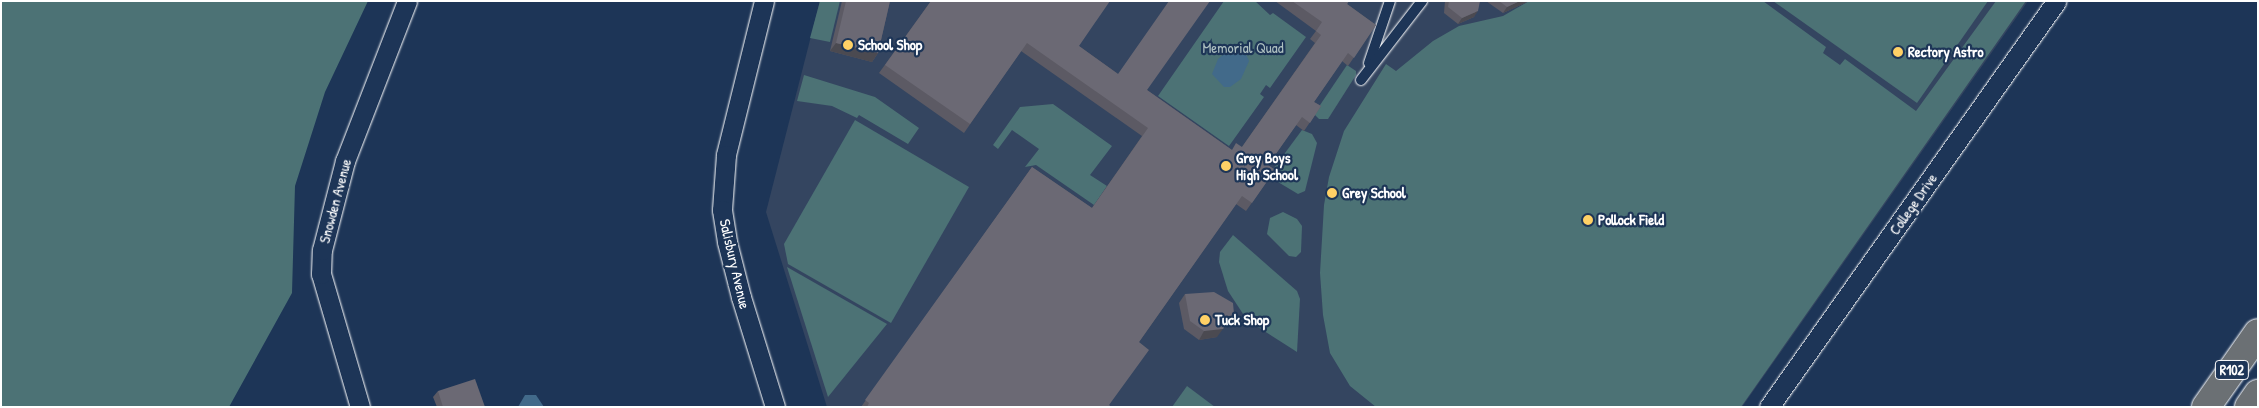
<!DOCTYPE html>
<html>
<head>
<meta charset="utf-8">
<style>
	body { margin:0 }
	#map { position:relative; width:2259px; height:408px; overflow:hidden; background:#1d3557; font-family:"Patrick Hand",sans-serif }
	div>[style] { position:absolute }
	.built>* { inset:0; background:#344560 }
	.green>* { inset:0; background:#4c7275 }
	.water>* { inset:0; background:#426a8a }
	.roads { filter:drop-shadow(0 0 1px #fff) drop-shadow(0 0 1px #fff) }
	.service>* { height:10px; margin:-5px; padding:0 5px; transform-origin:5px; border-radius:5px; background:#1d3557 }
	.minor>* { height:19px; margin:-9.5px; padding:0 9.5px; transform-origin:9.5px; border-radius:9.5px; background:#1d3557 }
	.primary>* { height:28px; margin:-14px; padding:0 14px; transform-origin:14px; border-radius:14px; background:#6b7074 }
	.wall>* { inset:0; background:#5c5a64 }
	.shaded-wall>* { inset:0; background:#4b4a51 }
	.building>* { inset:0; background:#6b6974 }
	.dots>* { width:14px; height:14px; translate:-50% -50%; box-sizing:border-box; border:2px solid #1d3557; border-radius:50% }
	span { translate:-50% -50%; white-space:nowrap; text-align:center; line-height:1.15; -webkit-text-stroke:4.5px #1d3557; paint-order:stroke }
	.shield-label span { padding:1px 4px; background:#1d3557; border:1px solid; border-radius:4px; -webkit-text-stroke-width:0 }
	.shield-label { font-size:14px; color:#fff; font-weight:700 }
	.poi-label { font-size:15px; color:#fff; font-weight:700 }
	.left { translate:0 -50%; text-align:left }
	.park-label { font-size:15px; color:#aec0c1 }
	.street-label { font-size:15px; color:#fff }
	.frame { position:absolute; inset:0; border:2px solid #fff; pointer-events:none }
</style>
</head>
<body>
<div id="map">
	<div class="built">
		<i style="clip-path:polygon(820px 1px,2028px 1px,1742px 407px,827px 407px,766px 212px)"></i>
	</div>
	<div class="green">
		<i style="clip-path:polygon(1px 1px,368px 1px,325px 92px,295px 186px,292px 293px,229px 407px,1px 407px)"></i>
		<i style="clip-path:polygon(820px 1px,840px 1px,830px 42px,810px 38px)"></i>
		<i style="clip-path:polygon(1224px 1px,1255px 1px,1270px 15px,1273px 13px,1306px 37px,1270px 88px,1266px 85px,1260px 94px,1264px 97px,1229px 146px,1158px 96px)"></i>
		<i style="clip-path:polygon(1529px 1px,1763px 1px,1826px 47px,1823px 53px,1840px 65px,1845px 59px,1916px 111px,1996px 1px,2026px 1px,1741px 407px,1376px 407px,1350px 386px,1330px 353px,1323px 315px,1320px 273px,1324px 205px,1329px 177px,1344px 131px,1386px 64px,1396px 71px,1433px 41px,1459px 26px,1503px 16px)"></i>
		<i style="clip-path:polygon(1773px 1px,1988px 1px,1917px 103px)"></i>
		<i style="clip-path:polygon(1347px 65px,1356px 71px,1356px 75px,1328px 119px,1319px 119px,1314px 114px)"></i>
		<i style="clip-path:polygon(804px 75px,875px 97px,919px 128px,908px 144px,859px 115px,857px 118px,832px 106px,797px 101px)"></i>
		<i style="clip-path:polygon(1053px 104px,1112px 146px,1090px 175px,1107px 186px,1094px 205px,1036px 165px,1025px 167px,1039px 149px,1012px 130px,998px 149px,993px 145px,1020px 107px)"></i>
		<i style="clip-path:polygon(855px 120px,969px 187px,891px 323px,788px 264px,784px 244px)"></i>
		<i style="clip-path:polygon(1302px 130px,1312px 134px,1317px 143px,1305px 191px,1298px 194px,1268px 176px)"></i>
		<i style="clip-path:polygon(1283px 212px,1297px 219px,1302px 226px,1301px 252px,1296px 257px,1289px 256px,1267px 234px,1270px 218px)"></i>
		<i style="clip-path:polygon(1233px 235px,1297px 291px,1300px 299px,1297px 352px,1247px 320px,1228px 291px,1219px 262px,1220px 252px)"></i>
		<i style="clip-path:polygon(787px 267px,887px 324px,828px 397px)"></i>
		<i style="clip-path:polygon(1187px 386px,1215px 407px,1172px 407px)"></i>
	</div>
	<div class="water">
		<i style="clip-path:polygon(1232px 47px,1244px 50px,1249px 61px,1241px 79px,1230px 87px,1224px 87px,1212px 74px,1218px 59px)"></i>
		<i style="clip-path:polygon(525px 395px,536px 395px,544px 407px,518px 407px)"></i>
	</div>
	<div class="roads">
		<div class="service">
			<i style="left:1369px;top:63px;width:65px;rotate:-71.3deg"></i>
			<i style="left:1361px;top:80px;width:100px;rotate:-52.3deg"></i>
		</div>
		<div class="minor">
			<i style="left:764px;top:1px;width:159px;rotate:103.9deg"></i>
			<i style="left:726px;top:155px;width:55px;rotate:94.2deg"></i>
			<i style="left:722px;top:210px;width:32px;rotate:81deg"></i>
			<i style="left:727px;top:242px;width:57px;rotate:75.7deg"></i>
			<i style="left:741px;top:297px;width:115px;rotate:72.8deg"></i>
			<i style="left:360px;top:407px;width:139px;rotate:-106.3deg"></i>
			<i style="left:321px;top:274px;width:24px;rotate:-88deg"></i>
			<i style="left:322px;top:250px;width:92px;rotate:-75.5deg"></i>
			<i style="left:345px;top:161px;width:172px;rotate:-68.8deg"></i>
			<i style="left:1769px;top:407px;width:497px;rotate:-54.7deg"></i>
		</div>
		<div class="primary">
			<i style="left:2206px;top:407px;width:90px;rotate:-54.9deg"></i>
			<i style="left:2249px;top:407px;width:16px;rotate:-55deg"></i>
		</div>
	</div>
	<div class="wall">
		<i style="clip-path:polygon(842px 1px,890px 1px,878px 53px,872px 62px,830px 51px)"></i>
		<i style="clip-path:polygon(931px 1px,1079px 46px,1118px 74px,1147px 90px,1232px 150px,1242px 147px,1315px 43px,1310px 39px,1316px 31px,1275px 1px,1349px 1px,1347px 4px,1376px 25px,1348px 66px,1342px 61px,1314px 102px,1321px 106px,1304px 131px,1296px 125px,1268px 165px,1275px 170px,1246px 211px,1236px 204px,1139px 342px,1109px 405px,1111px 407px,861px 407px,1032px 167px,1092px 208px,1142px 136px,1021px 51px,964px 133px,879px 73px)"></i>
		<i style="clip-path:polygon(1445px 1px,1480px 1px,1474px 17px,1458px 24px,1444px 13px)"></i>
		<i style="clip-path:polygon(1486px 1px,1529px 1px,1503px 13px)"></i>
		<i style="clip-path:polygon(1185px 294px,1217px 337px,1199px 340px,1184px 329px,1179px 303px)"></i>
		<i style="clip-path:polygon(438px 391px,485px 407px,437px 407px,433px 397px)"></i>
	</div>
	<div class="shaded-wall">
		<i style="clip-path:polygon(1520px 1px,1529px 1px,1503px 13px,1507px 7px)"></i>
		<i style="clip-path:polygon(1478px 11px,1474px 17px,1458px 24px,1462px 18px)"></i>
		<i style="clip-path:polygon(836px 43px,878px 53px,872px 62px,830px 51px)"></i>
		<i style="clip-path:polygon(1234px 314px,1217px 337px,1199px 340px,1204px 331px)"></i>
	</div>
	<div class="building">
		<i style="clip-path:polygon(846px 1px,890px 1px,878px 53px,836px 43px)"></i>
		<i style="clip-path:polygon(931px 1px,1110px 1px,1079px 46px,1118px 74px,1169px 1px,1210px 1px,1147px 90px,1232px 150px,1236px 143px,1242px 147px,1321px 35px,1316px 31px,1322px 22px,1292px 1px,1349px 1px,1347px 4px,1376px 25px,1354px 58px,1348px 53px,1314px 102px,1321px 106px,1310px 123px,1302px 117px,1268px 165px,1275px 170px,1252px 203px,1242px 196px,1139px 342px,1149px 350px,1109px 405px,1111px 407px,867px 407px,869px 403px,865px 400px,1032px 167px,1092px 208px,1148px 128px,1027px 43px,970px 124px,885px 65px)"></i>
		<i style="clip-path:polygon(1449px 1px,1480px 1px,1478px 11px,1462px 18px,1448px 7px)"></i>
		<i style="clip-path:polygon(1499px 1px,1520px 1px,1507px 7px)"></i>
		<i style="clip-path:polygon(1214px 292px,1233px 303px,1234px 314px,1223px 329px,1204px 331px,1190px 321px,1185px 294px)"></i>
		<i style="clip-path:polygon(475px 379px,485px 407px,443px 407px,438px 391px)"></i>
	</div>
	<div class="dots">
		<i style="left:848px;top:45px;background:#ffd166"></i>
		<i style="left:1898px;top:52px;background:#ffd166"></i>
		<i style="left:1226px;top:166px;background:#ffd166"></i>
		<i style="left:1332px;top:193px;background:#ffd166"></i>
		<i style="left:1588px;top:220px;background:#ffd166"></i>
		<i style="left:1205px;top:320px;background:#ffd166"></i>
	</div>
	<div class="shield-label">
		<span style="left:2232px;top:370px">R102</span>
	</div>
	<div class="poi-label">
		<span class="left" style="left:858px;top:45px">School Shop</span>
		<span class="left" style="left:1908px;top:52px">Rectory Astro</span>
		<span class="left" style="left:1236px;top:166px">Grey Boys<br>High School</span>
		<span class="left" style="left:1342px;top:193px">Grey School</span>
		<span class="left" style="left:1598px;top:220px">Pollock Field</span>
		<span class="left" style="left:1215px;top:320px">Tuck Shop</span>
	</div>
	<div class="park-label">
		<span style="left:1243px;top:48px">Memorial Quad</span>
	</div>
	<div class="street-label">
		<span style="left:335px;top:201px;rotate:-75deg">Snowden Avenue</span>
		<span style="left:1913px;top:204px;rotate:-55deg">College Drive</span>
		<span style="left:735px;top:264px;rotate:77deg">Salisbury Avenue</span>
	</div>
	<div class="frame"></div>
</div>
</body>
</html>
